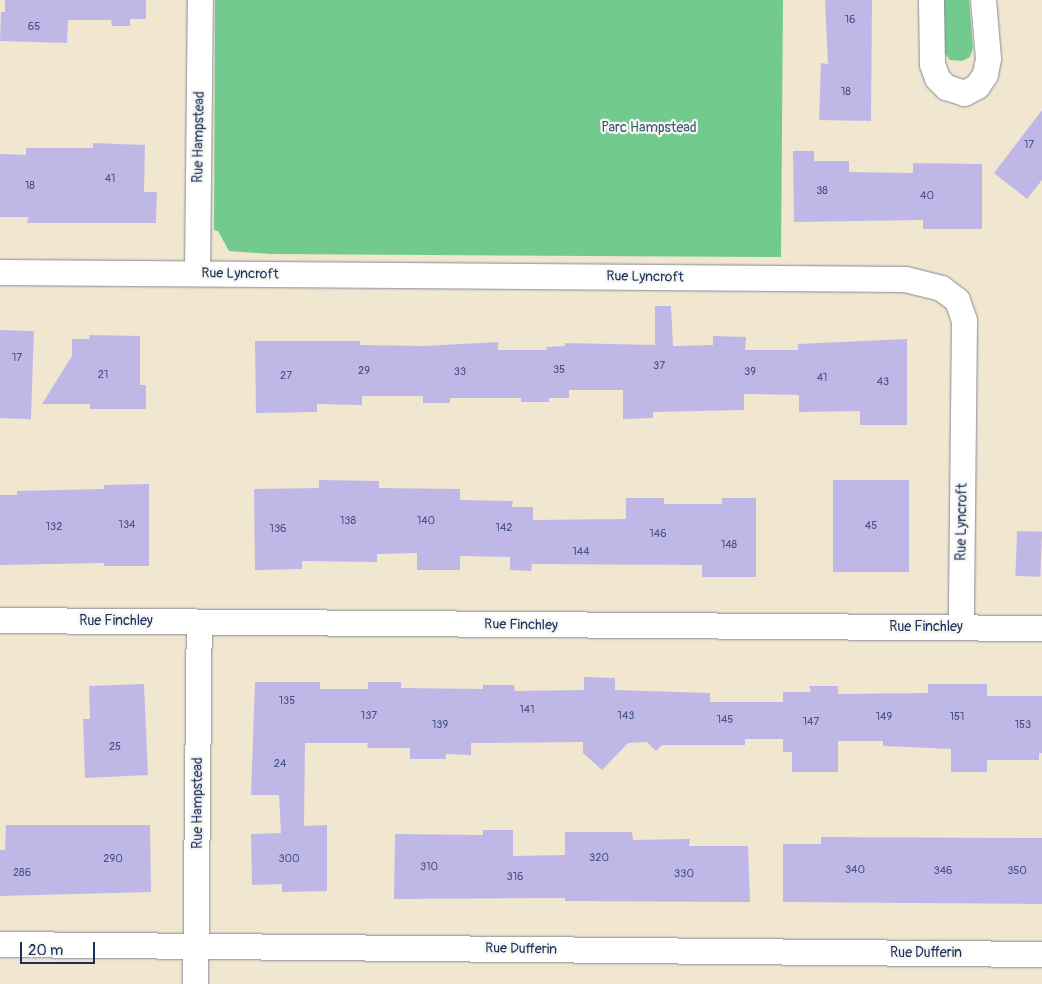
<!DOCTYPE html>
<html>
<head>
<meta charset="utf-8">
<style>
	body { margin:0 }
	#map { position:relative; width:1042px; height:984px; overflow:hidden; background:#f1e6d0; font-family:Pangolin,sans-serif }
	div>[style] { position:absolute }
	.green>* { inset:0; background:#72ca8f }
	.building>* { inset:0; background:#bfb8e6; transform-origin:0 0 }
	.roads { filter:drop-shadow(0 0 1px #868a97) drop-shadow(0 0 1px #868a97) }
	.street>* { height:25px; margin:-12.5px; padding:0 12.5px; transform-origin:12.5px; border-radius:12.5px; background:#fff }
	span { translate:-50% -50%; white-space:nowrap; text-align:center; line-height:1.15; -webkit-text-stroke:4.5px #f6f6f2; paint-order:stroke }
	.number-label { font-size:11px; color:#445180 }
	.number-label span { -webkit-text-stroke-width:0 }
	.park-label { font-size:14px; color:#355e6d }
	.street-label { font-size:14px; color:#1b2f5e }
	.scale { position:absolute; left:20px; top:942px; width:75px; height:22px; box-sizing:border-box; border:2px solid #1b2f5e; border-top:0; padding-left:6px; font-size:15px; line-height:18px; white-space:nowrap; color:#1b2f5e; -webkit-text-stroke:4px #f6f6f2; paint-order:stroke }
</style>
</head>
<body>
<div id="map">
	<div class="green">
		<i style="clip-path:polygon(215px 0,783px 0,781px 257px,272px 254px,229px 251px,218px 231px,214px 230px)"></i>
		<i style="clip-path:polygon(943px 0,969px 0,973px 48px,970px 57px,962px 61px,950px 60px,943px 51px)"></i>
	</div>
	<div class="building">
		<i style="clip-path:polygon(5px 0,146px 0,146px 19px,130px 19px,130px 26px,112px 26px,111px 20px,68px 20px,67px 43px,0 41px,1px 12px,5px 12px)"></i>
		<i style="clip-path:polygon(825px 0,872px 0,871px 121px,819px 120px,821px 63px,828px 64px)"></i>
		<i style="clip-path:polygon(1042px 110px,1042px 180px,1027px 199px,994px 173px)"></i>
		<i style="clip-path:polygon(93px 143px,145px 145px,144px 192px,157px 192px,156px 223px,27px 223px,28px 217px,0 217px,0 154px,26px 155px,26px 148px,93px 148px)"></i>
		<i style="clip-path:polygon(793px 151px,814px 151px,814px 161px,849px 161px,849px 172px,913px 173px,913px 163px,982px 164px,982px 229px,923px 229px,923px 220px,794px 222px)"></i>
		<i style="clip-path:polygon(655px 306px,671px 306px,673px 346px,713px 345px,713px 336px,746px 337px,745px 350px,798px 350px,798px 344px,907px 339px,907px 425px,860px 425px,860px 411px,799px 412px,799px 395px,744px 394px,744px 410px,653px 412px,653px 418px,623px 419px,623px 390px,569px 390px,569px 398px,549px 398px,549px 402px,521px 402px,521px 398px,450px 398px,450px 403px,423px 403px,423px 396px,362px 396px,362px 405px,317px 404px,317px 412px,256px 413px,255px 341px,360px 341px,360px 345px,424px 346px,498px 342px,498px 350px,547px 350px,546px 347px,565px 346px,565px 343px,655px 345px)"></i>
		<i style="left:0;top:330px;width:34px;height:88px;rotate:2deg"></i>
		<i style="clip-path:polygon(89px 335px,140px 336px,140px 385px,146px 385px,146px 409px,90px 409px,90px 404px,42px 404px,72px 356px,72px 339px,90px 339px)"></i>
		<i style="clip-path:polygon(319px 480px,379px 481px,379px 488px,460px 489px,460px 500px,513px 501px,512px 507px,533px 507px,533px 520px,626px 519px,626px 498px,664px 498px,664px 504px,722px 504px,722px 498px,756px 498px,756px 577px,702px 577px,702px 565px,532px 564px,531px 571px,510px 570px,510px 557px,460px 556px,460px 570px,417px 570px,417px 553px,377px 554px,377px 562px,302px 561px,302px 569px,255px 570px,254px 489px,319px 488px)"></i>
		<i style="left:833px;top:480px;width:76px;height:92px"></i>
		<i style="clip-path:polygon(149px 484px,149px 566px,104px 566px,104px 563px,0 565px,0 495px,17px 495px,17px 491px,104px 489px,104px 485px)"></i>
		<i style="left:1017px;top:531px;width:25px;height:45px;rotate:2deg"></i>
		<i style="clip-path:polygon(584px 677px,615px 678px,615px 690px,710px 693px,710px 702px,783px 702px,783px 692px,811px 692px,809px 686px,838px 686px,838px 694px,928px 693px,928px 684px,987px 684px,987px 696px,1042px 696px,1042px 753px,1039px 753px,1039px 760px,987px 760px,987px 772px,951px 772px,951px 749px,883px 746px,883px 741px,838px 741px,838px 772px,792px 772px,792px 752px,783px 752px,783px 739px,745px 739px,745px 745px,662px 745px,656px 751px,647px 742px,628px 743px,602px 770px,583px 753px,583px 742px,471px 743px,471px 755px,446px 754px,446px 759px,410px 759px,410px 748px,367px 748px,368px 743px,305px 743px,304px 826px,327px 825px,327px 891px,282px 892px,282px 884px,252px 885px,251px 834px,281px 833px,279px 795px,251px 795px,255px 682px,320px 682px,320px 689px,368px 689px,368px 682px,401px 682px,401px 688px,483px 689px,483px 685px,514px 685px,515px 691px,584px 690px)"></i>
		<i style="clip-path:polygon(144px 684px,148px 775px,85px 778px,83px 719px,90px 719px,89px 686px)"></i>
		<i style="clip-path:polygon(6px 825px,150px 825px,151px 892px,0 896px,0 850px,5px 850px)"></i>
		<i style="clip-path:polygon(483px 830px,513px 830px,513px 856px,565px 855px,565px 832px,632px 832px,633px 840px,690px 839px,689px 846px,748px 846px,750px 902px,565px 901px,565px 898px,394px 899px,395px 834px,483px 835px)"></i>
		<i style="clip-path:polygon(821px 837px,1042px 838px,1042px 904px,783px 902px,783px 844px,821px 844px)"></i>
	</div>
	<div class="roads">
		<div class="street">
			<i style="left:931px;top:0;width:64px;rotate:89.1deg"></i>
			<i style="left:932px;top:64px;width:15px;rotate:70deg"></i>
			<i style="left:937px;top:78px;width:13px;rotate:45deg"></i>
			<i style="left:946px;top:87px;width:19px;rotate:18deg"></i>
			<i style="left:964px;top:93px;width:15px;rotate:-28deg"></i>
			<i style="left:977px;top:86px;width:14px;rotate:-56deg"></i>
			<i style="left:985px;top:74px;width:16px;rotate:-79deg"></i>
			<i style="left:988px;top:58px;width:58px;rotate:-94.9deg"></i>
			<i style="left:0;top:272px;width:905px;rotate:0.44deg"></i>
			<i style="left:905px;top:279px;width:37px;rotate:14deg"></i>
			<i style="left:941px;top:288px;width:20px;rotate:37deg"></i>
			<i style="left:957px;top:300px;width:21px;rotate:71deg"></i>
			<i style="left:964px;top:320px;width:307px;rotate:90.6deg"></i>
			<i style="left:197px;top:273px;width:273px;rotate:-89.4deg"></i>
			<i style="left:0;top:620px;width:1042px;rotate:0.44deg"></i>
			<i style="left:0;top:944px;width:1042px;rotate:0.55deg"></i>
			<i style="left:195px;top:984px;width:362px;rotate:-89.4deg"></i>
		</div>
	</div>
	<div class="number-label">
		<span style="left:850px;top:20px">16</span>
		<span style="left:34px;top:27px">65</span>
		<span style="left:846px;top:92px">18</span>
		<span style="left:1029px;top:145px">17</span>
		<span style="left:110px;top:179px">41</span>
		<span style="left:30px;top:186px">18</span>
		<span style="left:822px;top:191px">38</span>
		<span style="left:927px;top:196px">40</span>
		<span style="left:17px;top:358px">17</span>
		<span style="left:659px;top:366px">37</span>
		<span style="left:559px;top:370px">35</span>
		<span style="left:364px;top:371px">29</span>
		<span style="left:460px;top:372px">33</span>
		<span style="left:750px;top:372px">39</span>
		<span style="left:103px;top:375px">21</span>
		<span style="left:286px;top:376px">27</span>
		<span style="left:822px;top:378px">41</span>
		<span style="left:883px;top:382px">43</span>
		<span style="left:348px;top:521px">138</span>
		<span style="left:426px;top:521px">140</span>
		<span style="left:127px;top:525px">134</span>
		<span style="left:871px;top:526px">45</span>
		<span style="left:54px;top:527px">132</span>
		<span style="left:504px;top:528px">142</span>
		<span style="left:278px;top:529px">136</span>
		<span style="left:658px;top:534px">146</span>
		<span style="left:729px;top:545px">148</span>
		<span style="left:581px;top:552px">144</span>
		<span style="left:287px;top:701px">135</span>
		<span style="left:527px;top:710px">141</span>
		<span style="left:369px;top:716px">137</span>
		<span style="left:626px;top:716px">143</span>
		<span style="left:884px;top:717px">149</span>
		<span style="left:957px;top:717px">151</span>
		<span style="left:725px;top:720px">145</span>
		<span style="left:811px;top:722px">147</span>
		<span style="left:440px;top:725px">139</span>
		<span style="left:1023px;top:725px">153</span>
		<span style="left:115px;top:747px">25</span>
		<span style="left:280px;top:764px">24</span>
		<span style="left:599px;top:858px">320</span>
		<span style="left:113px;top:859px">290</span>
		<span style="left:289px;top:859px">300</span>
		<span style="left:429px;top:867px">310</span>
		<span style="left:855px;top:870px">340</span>
		<span style="left:943px;top:871px">346</span>
		<span style="left:1017px;top:871px">350</span>
		<span style="left:22px;top:873px">286</span>
		<span style="left:684px;top:874px">330</span>
		<span style="left:515px;top:877px">316</span>
	</div>
	<div class="park-label">
		<span style="left:649px;top:128px">Parc Hampstead</span>
	</div>
	<div class="street-label">
		<span style="left:199px;top:137px;rotate:-89deg">Rue Hampstead</span>
		<span style="left:240px;top:274px;rotate:1deg">Rue Lyncroft</span>
		<span style="left:645px;top:277px;rotate:1deg">Rue Lyncroft</span>
		<span style="left:962px;top:522px;rotate:-89deg">Rue Lyncroft</span>
		<span style="left:116px;top:621px">Rue Finchley</span>
		<span style="left:521px;top:625px;rotate:1deg">Rue Finchley</span>
		<span style="left:926px;top:627px">Rue Finchley</span>
		<span style="left:198px;top:803px;rotate:-90deg">Rue Hampstead</span>
		<span style="left:521px;top:949px;rotate:1deg">Rue Dufferin</span>
		<span style="left:926px;top:953px">Rue Dufferin</span>
	</div>
	<div class="scale">20 m</div>
</div>
</body>
</html>
